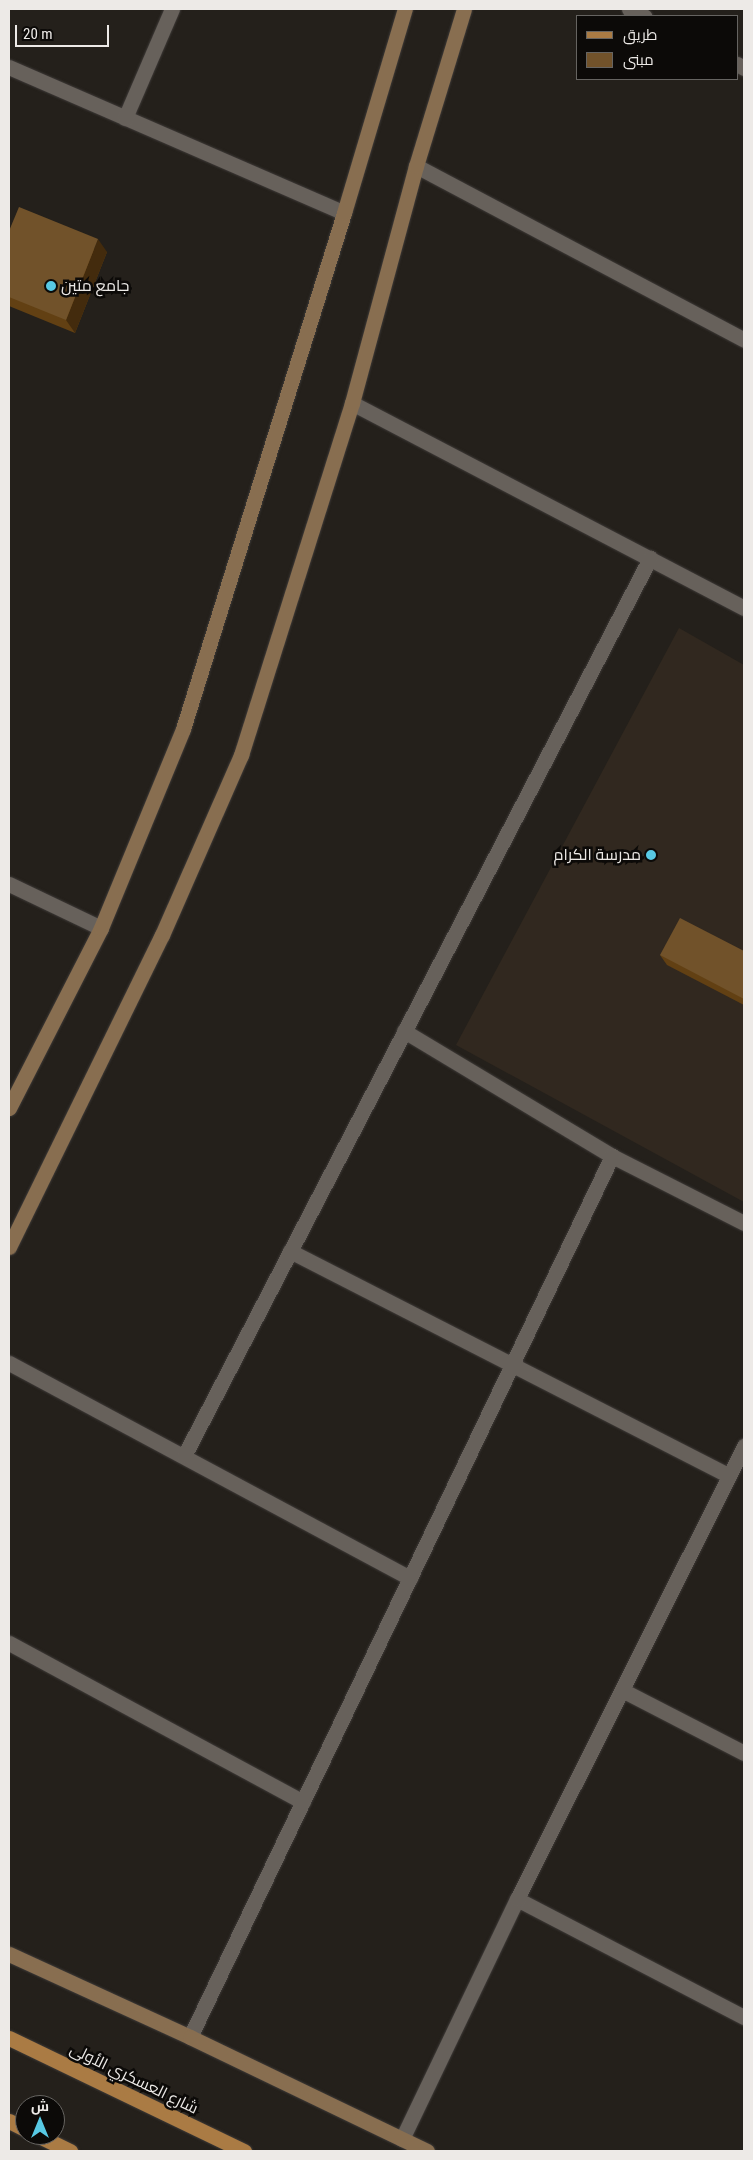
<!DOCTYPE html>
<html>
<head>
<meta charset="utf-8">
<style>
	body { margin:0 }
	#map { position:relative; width:753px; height:2160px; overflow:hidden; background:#24201b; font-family:"Roboto Condensed",Cairo,sans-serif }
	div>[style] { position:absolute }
	.built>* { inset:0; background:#31281f }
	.roads { filter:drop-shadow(0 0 1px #3e3a38) drop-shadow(0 0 1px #3e3a38) }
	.street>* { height:15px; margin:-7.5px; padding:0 7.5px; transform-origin:7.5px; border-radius:7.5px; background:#67615b }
	.secondary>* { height:15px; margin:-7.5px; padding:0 7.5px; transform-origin:7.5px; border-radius:7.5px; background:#886e50 }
	.primary>* { height:15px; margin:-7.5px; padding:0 7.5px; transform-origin:7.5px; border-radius:7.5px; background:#aa7b44 }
	.wall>* { inset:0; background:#624013 }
	.shaded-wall>* { inset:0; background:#432b0d }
	.building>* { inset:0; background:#71522a }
	.dots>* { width:14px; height:14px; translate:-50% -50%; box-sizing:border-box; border:2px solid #0c0a08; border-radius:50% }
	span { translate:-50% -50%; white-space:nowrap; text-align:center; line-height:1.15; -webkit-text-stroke:5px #0c0a08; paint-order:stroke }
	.poi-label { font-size:16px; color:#edeae7 }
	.left { translate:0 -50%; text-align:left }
	.right { translate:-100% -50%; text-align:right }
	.street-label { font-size:16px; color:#edeae7 }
	.frame { position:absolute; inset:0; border:10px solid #edeae7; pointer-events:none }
	.legend { position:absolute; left:576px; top:15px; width:162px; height:65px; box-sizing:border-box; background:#0c0a08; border:1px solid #666461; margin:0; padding:6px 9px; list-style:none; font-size:15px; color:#edeae7 }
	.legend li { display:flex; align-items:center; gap:10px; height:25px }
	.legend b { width:25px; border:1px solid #666461 }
	.north { position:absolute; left:15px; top:2095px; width:50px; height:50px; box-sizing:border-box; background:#0c0a08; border:1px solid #666461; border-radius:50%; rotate:0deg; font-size:14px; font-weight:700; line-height:20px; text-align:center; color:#edeae7 }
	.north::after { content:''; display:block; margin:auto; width:18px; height:22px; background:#58c9e4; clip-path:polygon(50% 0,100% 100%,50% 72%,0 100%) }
	.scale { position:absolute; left:15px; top:25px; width:94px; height:22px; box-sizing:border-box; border:2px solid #edeae7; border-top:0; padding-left:6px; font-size:15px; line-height:18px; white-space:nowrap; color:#edeae7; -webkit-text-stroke:4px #0c0a08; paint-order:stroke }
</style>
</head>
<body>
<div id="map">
	<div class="built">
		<i style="clip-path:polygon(679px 628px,744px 665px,744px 1202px,456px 1045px)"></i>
	</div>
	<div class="roads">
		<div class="street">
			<i style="left:629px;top:9px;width:17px;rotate:25deg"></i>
			<i style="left:737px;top:64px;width:8px;rotate:30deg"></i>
			<i style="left:9px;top:67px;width:365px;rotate:23.5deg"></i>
			<i style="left:125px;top:118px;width:119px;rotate:-66.7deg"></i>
			<i style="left:416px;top:166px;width:371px;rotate:27.9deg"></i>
			<i style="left:352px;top:403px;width:442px;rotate:27.6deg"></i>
			<i style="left:9px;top:884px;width:102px;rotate:25.6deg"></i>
			<i style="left:404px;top:1031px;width:243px;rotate:31deg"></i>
			<i style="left:612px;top:1156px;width:148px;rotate:26.9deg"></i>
			<i style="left:290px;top:1251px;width:493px;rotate:27.1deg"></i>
			<i style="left:9px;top:1363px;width:455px;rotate:28.2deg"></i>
			<i style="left:184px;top:1456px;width:1012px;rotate:-62.57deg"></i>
			<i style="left:9px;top:1643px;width:334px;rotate:28.4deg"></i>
			<i style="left:622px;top:1690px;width:137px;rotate:27.3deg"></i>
			<i style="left:517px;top:1899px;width:256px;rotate:27.5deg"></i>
			<i style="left:190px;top:2037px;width:977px;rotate:-64.41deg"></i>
			<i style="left:402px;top:2139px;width:266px;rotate:-64.4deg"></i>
			<i style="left:517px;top:1899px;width:507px;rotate:-63.38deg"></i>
		</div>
		<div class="secondary">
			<i style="left:9px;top:1108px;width:202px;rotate:-62.9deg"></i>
			<i style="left:101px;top:928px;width:215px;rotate:-67.6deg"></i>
			<i style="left:183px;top:729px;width:541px;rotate:-72.67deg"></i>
			<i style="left:344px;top:213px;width:213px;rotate:-73.4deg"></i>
			<i style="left:9px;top:1247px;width:347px;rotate:-63.9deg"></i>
			<i style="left:162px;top:935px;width:197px;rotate:-66.3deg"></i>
			<i style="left:241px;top:755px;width:369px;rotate:-72.5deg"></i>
			<i style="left:352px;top:403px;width:245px;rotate:-74.9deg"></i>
			<i style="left:416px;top:166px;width:164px;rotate:-73deg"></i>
			<i style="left:9px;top:1954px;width:199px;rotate:24.6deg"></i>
			<i style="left:190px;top:2037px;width:263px;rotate:25.7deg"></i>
		</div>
		<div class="primary">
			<i style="left:9px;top:2038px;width:261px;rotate:25.7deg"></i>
			<i style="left:9px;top:2121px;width:18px;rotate:27deg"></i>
			<i style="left:37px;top:2135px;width:37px;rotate:26deg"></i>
		</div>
	</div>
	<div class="wall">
		<i style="clip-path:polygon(9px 231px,107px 252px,75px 333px,9px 306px)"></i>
		<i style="clip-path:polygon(744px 951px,744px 1005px,667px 965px,660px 955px)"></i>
	</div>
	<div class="shaded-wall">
		<i style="clip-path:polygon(98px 239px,107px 252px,75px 333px,66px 320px)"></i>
	</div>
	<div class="building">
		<i style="clip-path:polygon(19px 207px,98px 239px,66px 320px,9px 297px,9px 231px)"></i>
		<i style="clip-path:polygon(680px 918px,744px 951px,744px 999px,660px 955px)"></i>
	</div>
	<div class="dots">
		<i style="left:51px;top:286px;background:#58c9e4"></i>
		<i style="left:651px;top:855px;background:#58c9e4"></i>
	</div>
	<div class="poi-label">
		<span class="left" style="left:61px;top:286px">جامع متين</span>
		<span class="right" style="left:641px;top:855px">مدرسة الكرام</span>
	</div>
	<div class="street-label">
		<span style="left:134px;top:2079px;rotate:26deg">شارع العسكري الأولى</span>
	</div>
	<div class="frame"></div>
	<ul class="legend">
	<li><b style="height:6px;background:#aa7b44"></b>طريق</li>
	<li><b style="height:14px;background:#71522a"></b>مبنى</li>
	</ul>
	<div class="north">ش</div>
	<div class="scale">20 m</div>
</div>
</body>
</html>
